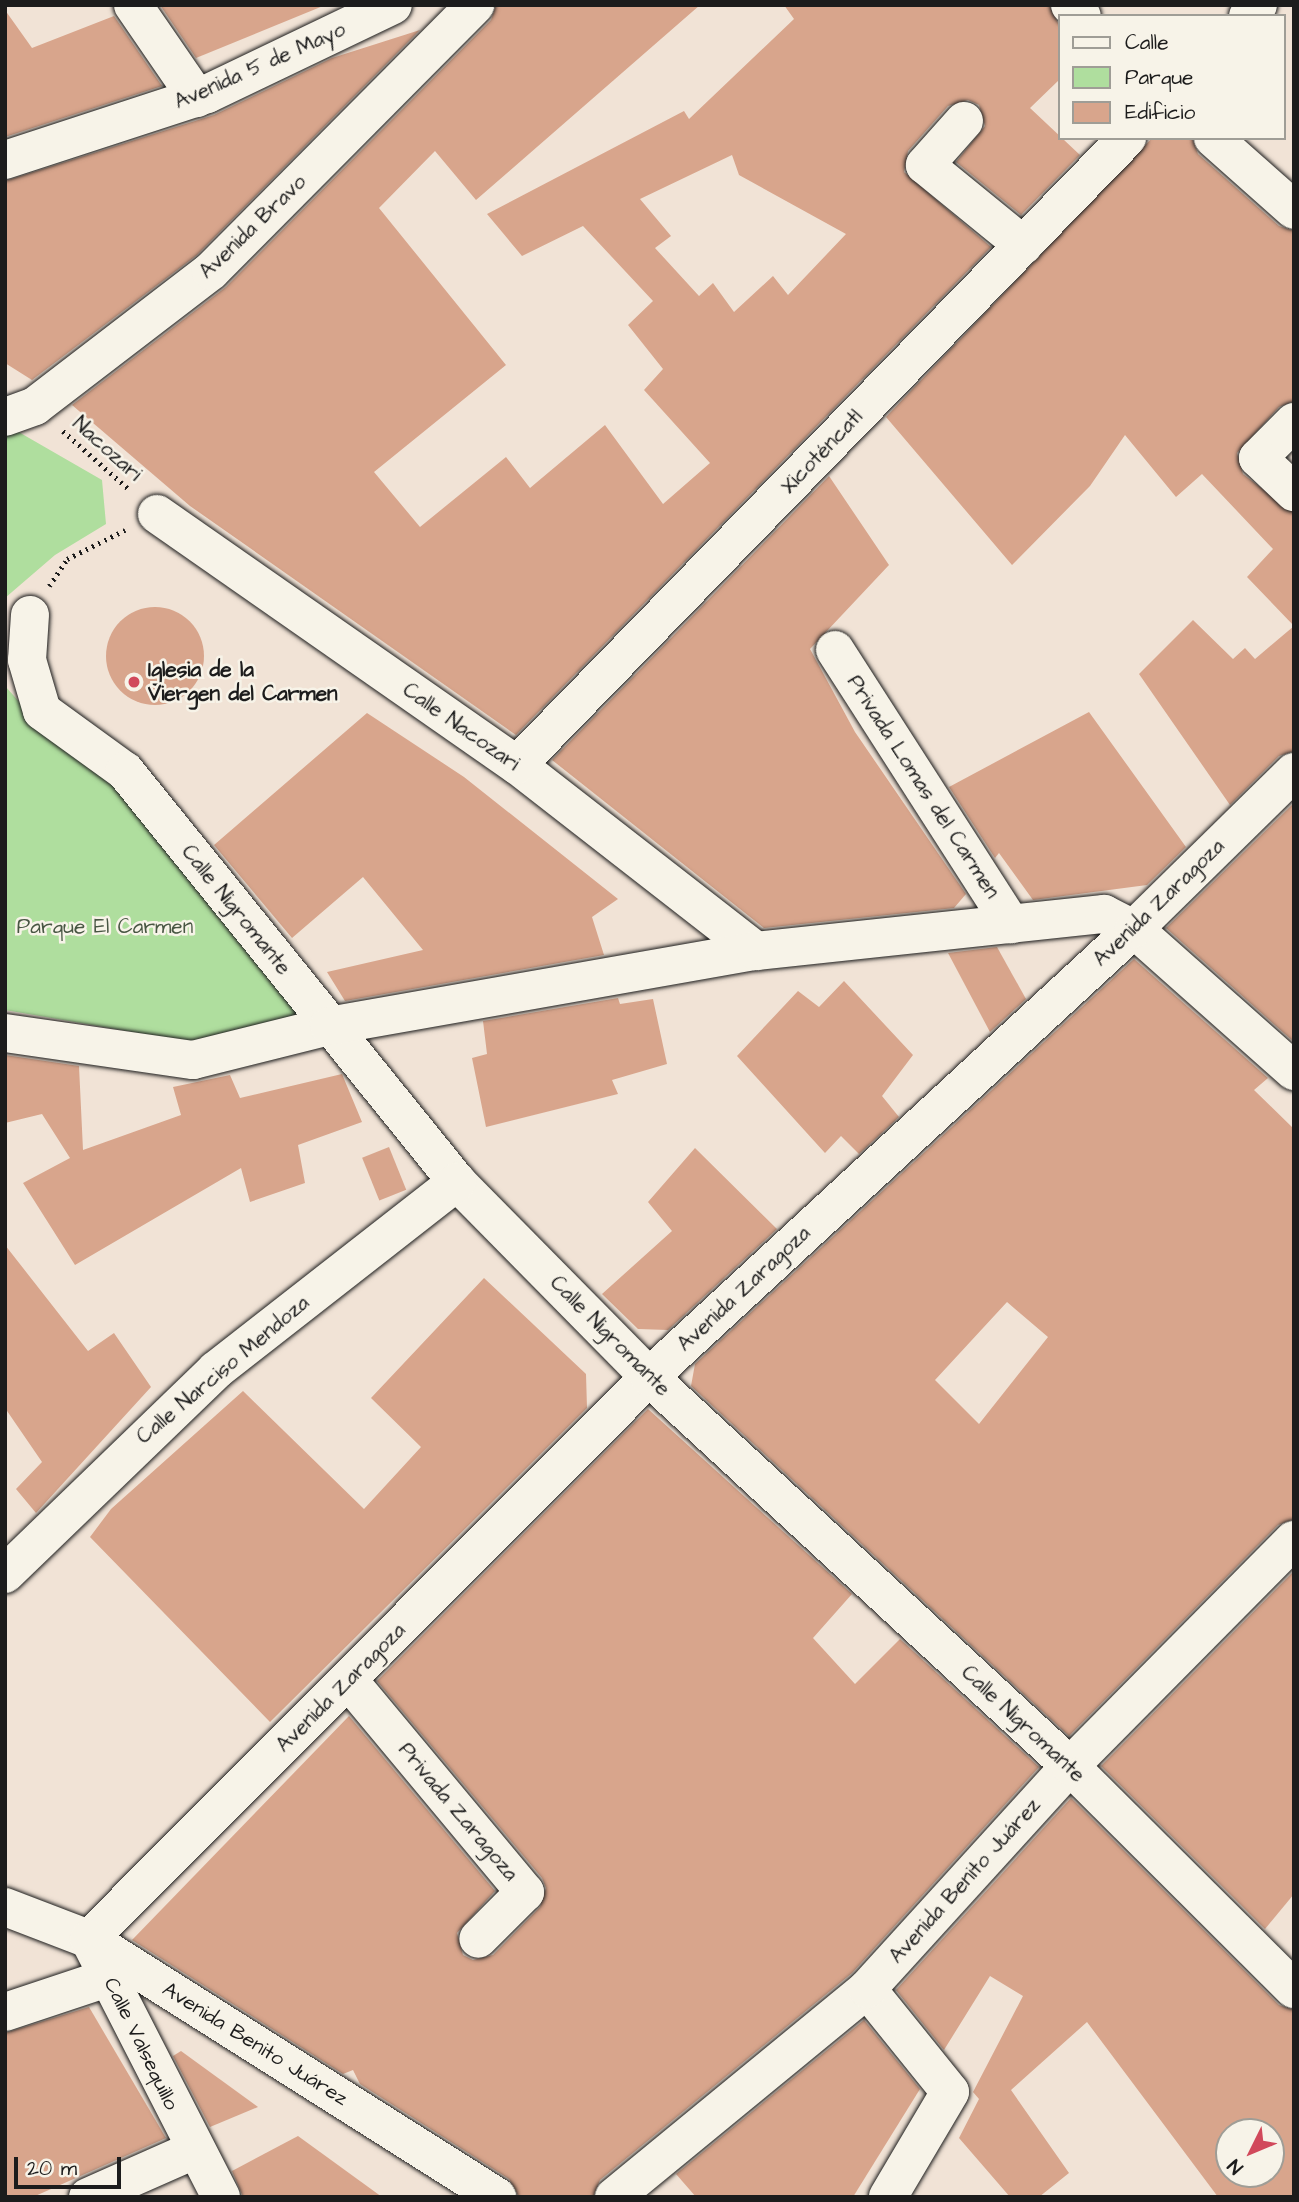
<!DOCTYPE html>
<html>
<head>
<meta charset="utf-8">
<style>
	body { margin:0 }
	#map { position:relative; width:1299px; height:2202px; overflow:hidden; background:#f1e3d6; font-family:"Architects Daughter",sans-serif }
	div>[style] { position:absolute }
	.green>* { inset:0; background:#afde9e }
	.building>* { inset:0; background:#d8a58c; transform-origin:0 0 }
	.round { border-radius:50% }
	.path>* { height:4.5px; margin-top:-2.25px; transform-origin:0; background:repeating-linear-gradient(90deg,#1c1c1c 0 2px,transparent 0 7px) }
	.roads { filter:drop-shadow(0 0 2px #1c1c1c) drop-shadow(0 0 2px #1c1c1c) }
	.minor>* { height:38px; margin:-19px; padding:0 19px; transform-origin:19px; border-radius:19px; background:#f7f3e8 }
	.major>* { height:38px; margin:-19px; padding:0 19px; transform-origin:19px; border-radius:19px; background:#f7f3e8 }
	.dots>* { width:19px; height:19px; translate:-50% -50%; box-sizing:border-box; border:4px solid #f7f3e8; border-radius:50% }
	span { translate:-50% -50%; white-space:nowrap; text-align:center; line-height:1.15; -webkit-text-stroke:5px #f7f3e8; paint-order:stroke }
	.street-label { font-size:21px; color:#1c1c1c }
	.poi-label { font-size:21px; color:#1c1c1c; font-weight:700 }
	.left { translate:0 -50%; text-align:left }
	.park-label { font-size:21px; color:#485643 }
	.frame { position:absolute; inset:0; border:7px solid #1c1c1c; pointer-events:none }
	.legend { position:absolute; left:1058px; top:14px; width:228px; height:126px; box-sizing:border-box; background:#f7f3e8; border:2px solid #9f9d96; margin:0; padding:9px 12px; list-style:none; font-size:21px; color:#1c1c1c }
	.legend li { display:flex; align-items:center; gap:14px; height:35px }
	.legend b { width:35px; border:2px solid #9f9d96 }
	.north { position:absolute; left:1215px; top:2118px; width:70px; height:70px; box-sizing:border-box; background:#f7f3e8; border:2px solid #9f9d96; border-radius:50%; rotate:227deg; font-size:19px; font-weight:700; line-height:28px; text-align:center; color:#1c1c1c }
	.north::after { content:''; display:block; margin:auto; width:24px; height:32px; background:#d1495b; clip-path:polygon(50% 0,100% 100%,50% 72%,0 100%) }
	.scale { position:absolute; left:14px; top:2157px; width:107px; height:32px; box-sizing:border-box; border:4px solid #1c1c1c; border-top:0; padding-left:9px; font-size:21px; line-height:24px; white-space:nowrap; color:#1c1c1c; -webkit-text-stroke:5px #f7f3e8; paint-order:stroke }
</style>
</head>
<body>
<div id="map">
	<div class="green">
		<i style="clip-path:polygon(10px 427px,102px 480px,106px 524px,55px 555px,5px 598px,5px 429px)"></i>
		<i style="clip-path:polygon(5px 686px,40px 725px,113px 782px,314px 1024px,196px 1043px,5px 1010px)"></i>
	</div>
	<div class="building">
		<i style="clip-path:polygon(160px 5px,323px 5px,323px 6px,196px 58px)"></i>
		<i style="clip-path:polygon(evenodd,496px 5px,700px 5px,476px 200px,435px 151px,379px 208px,506px 365px,374px 472px,420px 527px,506px 457px,530px 488px,605px 425px,663px 504px,710px 463px,644px 390px,663px 369px,628px 325px,653px 301px,583px 226px,522px 256px,487px 214px,684px 111px,689px 119px,794px 19px,784px 5px,1049px 5px,1059px 25px,1059px 80px,1030px 108px,1080px 155px,1021px 215px,956px 162px,985px 126px,979px 105px,968px 100px,948px 106px,908px 151px,904px 172px,991px 247px,516px 735px,190px 506px,72px 405px,226px 287px,491px 20px,496px 5px,732px 155px,739px 175px,846px 234px,788px 295px,773px 276px,734px 312px,713px 283px,699px 296px,655px 248px,671px 236px,640px 199px,732px 155px)"></i>
		<i style="clip-path:polygon(5px 10px,32px 48px,114px 16px,162px 86px,5px 137px)"></i>
		<i style="clip-path:polygon(420px 30px,197px 255px,32px 380px,5px 363px,5px 181px,214px 115px,332px 58px)"></i>
		<i style="clip-path:polygon(1152px 138px,1192px 138px,1198px 154px,1279px 226px,1294px 231px,1294px 401px,1279px 407px,1237px 453px,1243px 474px,1294px 513px,1294px 751px,1279px 756px,1230px 805px,1139px 674px,1193px 620px,1233px 659px,1245px 648px,1255px 659px,1294px 626px,1247px 577px,1273px 549px,1202px 474px,1176px 497px,1125px 435px,1090px 486px,1012px 565px,886px 417px)"></i>
		<i style="clip-path:polygon(829px 476px,889px 565px,810px 649px,855px 732px,966px 894px,954px 908px,764px 928px,552px 760px)"></i>
		<i class="round" style="left:106px;top:607px;width:98px;height:98px"></i>
		<i style="clip-path:polygon(1089px 712px,1186px 847px,1147px 885px,1033px 900px,999px 853px,995px 858px,949px 787px)"></i>
		<i style="clip-path:polygon(367px 713px,464px 777px,618px 899px,592px 917px,604px 955px,345px 1001px,327px 972px,423px 950px,363px 877px,292px 938px,214px 845px)"></i>
		<i style="clip-path:polygon(1294px 803px,1294px 1042px,1166px 928px)"></i>
		<i style="clip-path:polygon(997px 947px,1026px 999px,990px 1032px,948px 953px)"></i>
		<i style="clip-path:polygon(evenodd,1134px 959px,1268px 1078px,1254px 1090px,1294px 1129px,1294px 1519px,1278px 1525px,1069px 1736px,691px 1386px,695px 1364px,1134px 959px,1007px 1302px,1048px 1337px,979px 1424px,935px 1380px,1007px 1302px)"></i>
		<i style="clip-path:polygon(844px 981px,913px 1055px,882px 1096px,899px 1117px,859px 1154px,841px 1136px,825px 1153px,737px 1056px,798px 991px,819px 1007px)"></i>
		<i style="clip-path:polygon(618px 998px,620px 1004px,653px 999px,667px 1064px,612px 1080px,618px 1094px,486px 1127px,472px 1058px,487px 1054px,483px 1021px)"></i>
		<i style="clip-path:polygon(5px 1055px,79px 1066px,83px 1150px,181px 1115px,173px 1087px,230px 1075px,240px 1098px,342px 1074px,362px 1122px,298px 1145px,305px 1183px,250px 1202px,241px 1168px,75px 1265px,23px 1183px,70px 1158px,42px 1114px,5px 1123px)"></i>
		<i style="left:389px;top:1147px;width:46px;height:29px;rotate:68deg"></i>
		<i style="clip-path:polygon(695px 1148px,777px 1229px,668px 1330px,638px 1329px,602px 1294px,672px 1231px,648px 1202px)"></i>
		<i style="clip-path:polygon(5px 1245px,88px 1351px,114px 1333px,151px 1387px,36px 1513px,16px 1489px,42px 1462px,5px 1408px)"></i>
		<i style="clip-path:polygon(484px 1278px,586px 1374px,587px 1408px,270px 1722px,90px 1537px,111px 1509px,243px 1391px,364px 1509px,421px 1447px,371px 1398px)"></i>
		<i style="clip-path:polygon(648px 1409px,852px 1594px,813px 1638px,855px 1684px,900px 1639px,1039px 1767px,852px 1973px,600px 2180px,593px 2197px,519px 2197px,509px 2179px,360px 2084px,353px 2070px,343px 2074px,132px 1940px,349px 1716px,495px 1891px,457px 1933px,463px 1955px,473px 1960px,493px 1955px,540px 1907px,546px 1888px,542px 1878px,377px 1681px)"></i>
		<i style="clip-path:polygon(1294px 1571px,1294px 1894px,1265px 1929px,1101px 1766px)"></i>
		<i style="clip-path:polygon(evenodd,1071px 1798px,1279px 2005px,1294px 2010px,1294px 2197px,1218px 2197px,1087px 2022px,1011px 2090px,1069px 2173px,1039px 2197px,1010px 2197px,959px 2138px,979px 2099px,973px 2092px,1023px 1996px,990px 1976px,944px 2050px,896px 1990px,1071px 1798px,1229px 2132px,1271px 2132px,1271px 2174px,1229px 2174px,1229px 2132px)"></i>
		<i style="clip-path:polygon(89px 2007px,166px 2138px,33px 2197px,5px 2197px,5px 2033px)"></i>
		<i style="clip-path:polygon(864px 2020px,920px 2089px,853px 2197px,696px 2197px,676px 2174px)"></i>
		<i style="clip-path:polygon(181px 2051px,258px 2107px,210px 2127px,173px 2056px)"></i>
		<i style="clip-path:polygon(298px 2136px,382px 2197px,243px 2197px,232px 2171px)"></i>
	</div>
	<div class="path">
		<i style="left:63px;top:431px;width:89px;rotate:41.4deg"></i>
		<i style="left:49px;top:586px;width:32px;rotate:-56deg"></i>
		<i style="left:67px;top:559px;width:65px;rotate:-26.6deg"></i>
	</div>
	<div class="roads">
		<div class="minor">
			<i style="left:133px;top:5px;width:113px;rotate:55.5deg"></i>
			<i style="left:1070px;top:5px;width:16px;rotate:43deg"></i>
			<i style="left:1248px;top:16px;width:15px;rotate:-48deg"></i>
			<i style="left:964px;top:121px;width:59px;rotate:131.6deg"></i>
			<i style="left:925px;top:165px;width:127px;rotate:39.2deg"></i>
			<i style="left:1213px;top:138px;width:108px;rotate:41.6deg"></i>
			<i style="left:5px;top:160px;width:213px;rotate:-18.1deg"></i>
			<i style="left:207px;top:94px;width:206px;rotate:-25.6deg"></i>
			<i style="left:5px;top:417px;width:32px;rotate:-20deg"></i>
			<i style="left:35px;top:406px;width:222px;rotate:-37.5deg"></i>
			<i style="left:211px;top:271px;width:375px;rotate:-45.2deg"></i>
			<i style="left:1294px;top:422px;width:51px;rotate:135deg"></i>
			<i style="left:1258px;top:458px;width:50px;rotate:43.4deg"></i>
			<i style="left:157px;top:514px;width:439px;rotate:34.9deg"></i>
			<i style="left:517px;top:765px;width:303px;rotate:37.9deg"></i>
			<i style="left:30px;top:615px;width:45px;rotate:93.8deg"></i>
			<i style="left:27px;top:660px;width:53px;rotate:73.6deg"></i>
			<i style="left:42px;top:711px;width:102px;rotate:35.9deg"></i>
			<i style="left:125px;top:771px;width:528px;rotate:51.07deg"></i>
			<i style="left:457px;top:1182px;width:274px;rotate:45.4deg"></i>
			<i style="left:649px;top:1377px;width:573px;rotate:42.74deg"></i>
			<i style="left:1070px;top:1766px;width:316px;rotate:44.9deg"></i>
			<i style="left:835px;top:650px;width:326px;rotate:57.3deg"></i>
			<i style="left:517px;top:765px;width:875px;rotate:-45.79deg"></i>
			<i style="left:5px;top:1033px;width:190px;rotate:8.2deg"></i>
			<i style="left:193px;top:1060px;width:140px;rotate:-14deg"></i>
			<i style="left:329px;top:1026px;width:434px;rotate:-10deg"></i>
			<i style="left:756px;top:951px;width:350px;rotate:-6.1deg"></i>
			<i style="left:1104px;top:914px;width:34px;rotate:27deg"></i>
			<i style="left:1134px;top:929px;width:214px;rotate:41.6deg"></i>
			<i style="left:5px;top:1574px;width:293px;rotate:-44deg"></i>
			<i style="left:216px;top:1370px;width:306px;rotate:-38deg"></i>
			<i style="left:349px;top:1681px;width:275px;rotate:50.2deg"></i>
			<i style="left:525px;top:1892px;width:66px;rotate:135deg"></i>
			<i style="left:867px;top:1989px;width:132px;rotate:51.1deg"></i>
			<i style="left:950px;top:2092px;width:122px;rotate:120.6deg"></i>
			<i style="left:5px;top:2012px;width:133px;rotate:-18.4deg"></i>
			<i style="left:88px;top:2197px;width:114px;rotate:-23.9deg"></i>
			<i style="left:221px;top:2197px;width:290px;rotate:-117.1deg"></i>
			<i style="left:89px;top:1939px;width:793px;rotate:-45.1deg"></i>
			<i style="left:649px;top:1377px;width:660px;rotate:-42.73deg"></i>
			<i style="left:1134px;top:929px;width:224px;rotate:-44.5deg"></i>
		</div>
		<div class="major">
			<i style="left:5px;top:1907px;width:90px;rotate:20.9deg"></i>
			<i style="left:89px;top:1939px;width:483px;rotate:32.3deg"></i>
			<i style="left:614px;top:2197px;width:328px;rotate:-39.4deg"></i>
			<i style="left:867px;top:1989px;width:302px;rotate:-47.7deg"></i>
			<i style="left:1070px;top:1766px;width:318px;rotate:-45.3deg"></i>
		</div>
	</div>
	<div class="dots">
		<i style="left:134px;top:682px;background:#d1495b"></i>
	</div>
	<div class="street-label">
		<span style="left:260px;top:66px;rotate:-24deg">Avenida 5 de Mayo</span>
		<span style="left:253px;top:227px;rotate:-44deg">Avenida Bravo</span>
		<span style="left:107px;top:449px;rotate:42deg">Nacozari</span>
		<span style="left:822px;top:452px;rotate:-46deg">Xicoténcatl</span>
		<span style="left:461px;top:727px;rotate:35deg">Calle Nacozari</span>
		<span style="left:923px;top:787px;rotate:57deg">Privada Lomas del Carmen</span>
		<span style="left:1159px;top:903px;rotate:-44deg">Avenida Zaragoza</span>
		<span style="left:236px;top:910px;rotate:51deg">Calle Nigromante</span>
		<span style="left:744px;top:1289px;rotate:-43deg">Avenida Zaragoza</span>
		<span style="left:610px;top:1336px;rotate:45deg">Calle Nigromante</span>
		<span style="left:223px;top:1370px;rotate:-40deg">Calle Narciso Mendoza</span>
		<span style="left:341px;top:1688px;rotate:-45deg">Avenida Zaragoza</span>
		<span style="left:1023px;top:1724px;rotate:43deg">Calle Nigromante</span>
		<span style="left:458px;top:1812px;rotate:50deg">Privada Zaragoza</span>
		<span style="left:965px;top:1881px;rotate:-48deg">Avenida Benito Juárez</span>
		<span style="left:141px;top:2044px;rotate:64deg">Calle Valsequillo</span>
		<span style="left:255px;top:2044px;rotate:32deg">Avenida Benito Juárez</span>
	</div>
	<div class="poi-label">
		<span class="left" style="left:148px;top:682px">Iglesia de la<br>Viergen del Carmen</span>
	</div>
	<div class="park-label">
		<span style="left:105px;top:927px">Parque El Carmen</span>
	</div>
	<div class="frame"></div>
	<ul class="legend">
	<li><b style="height:9px;background:#f7f3e8"></b>Calle</li>
	<li><b style="height:19px;background:#afde9e"></b>Parque</li>
	<li><b style="height:19px;background:#d8a58c"></b>Edificio</li>
	</ul>
	<div class="north">N</div>
	<div class="scale">20 m</div>
</div>
</body>
</html>
